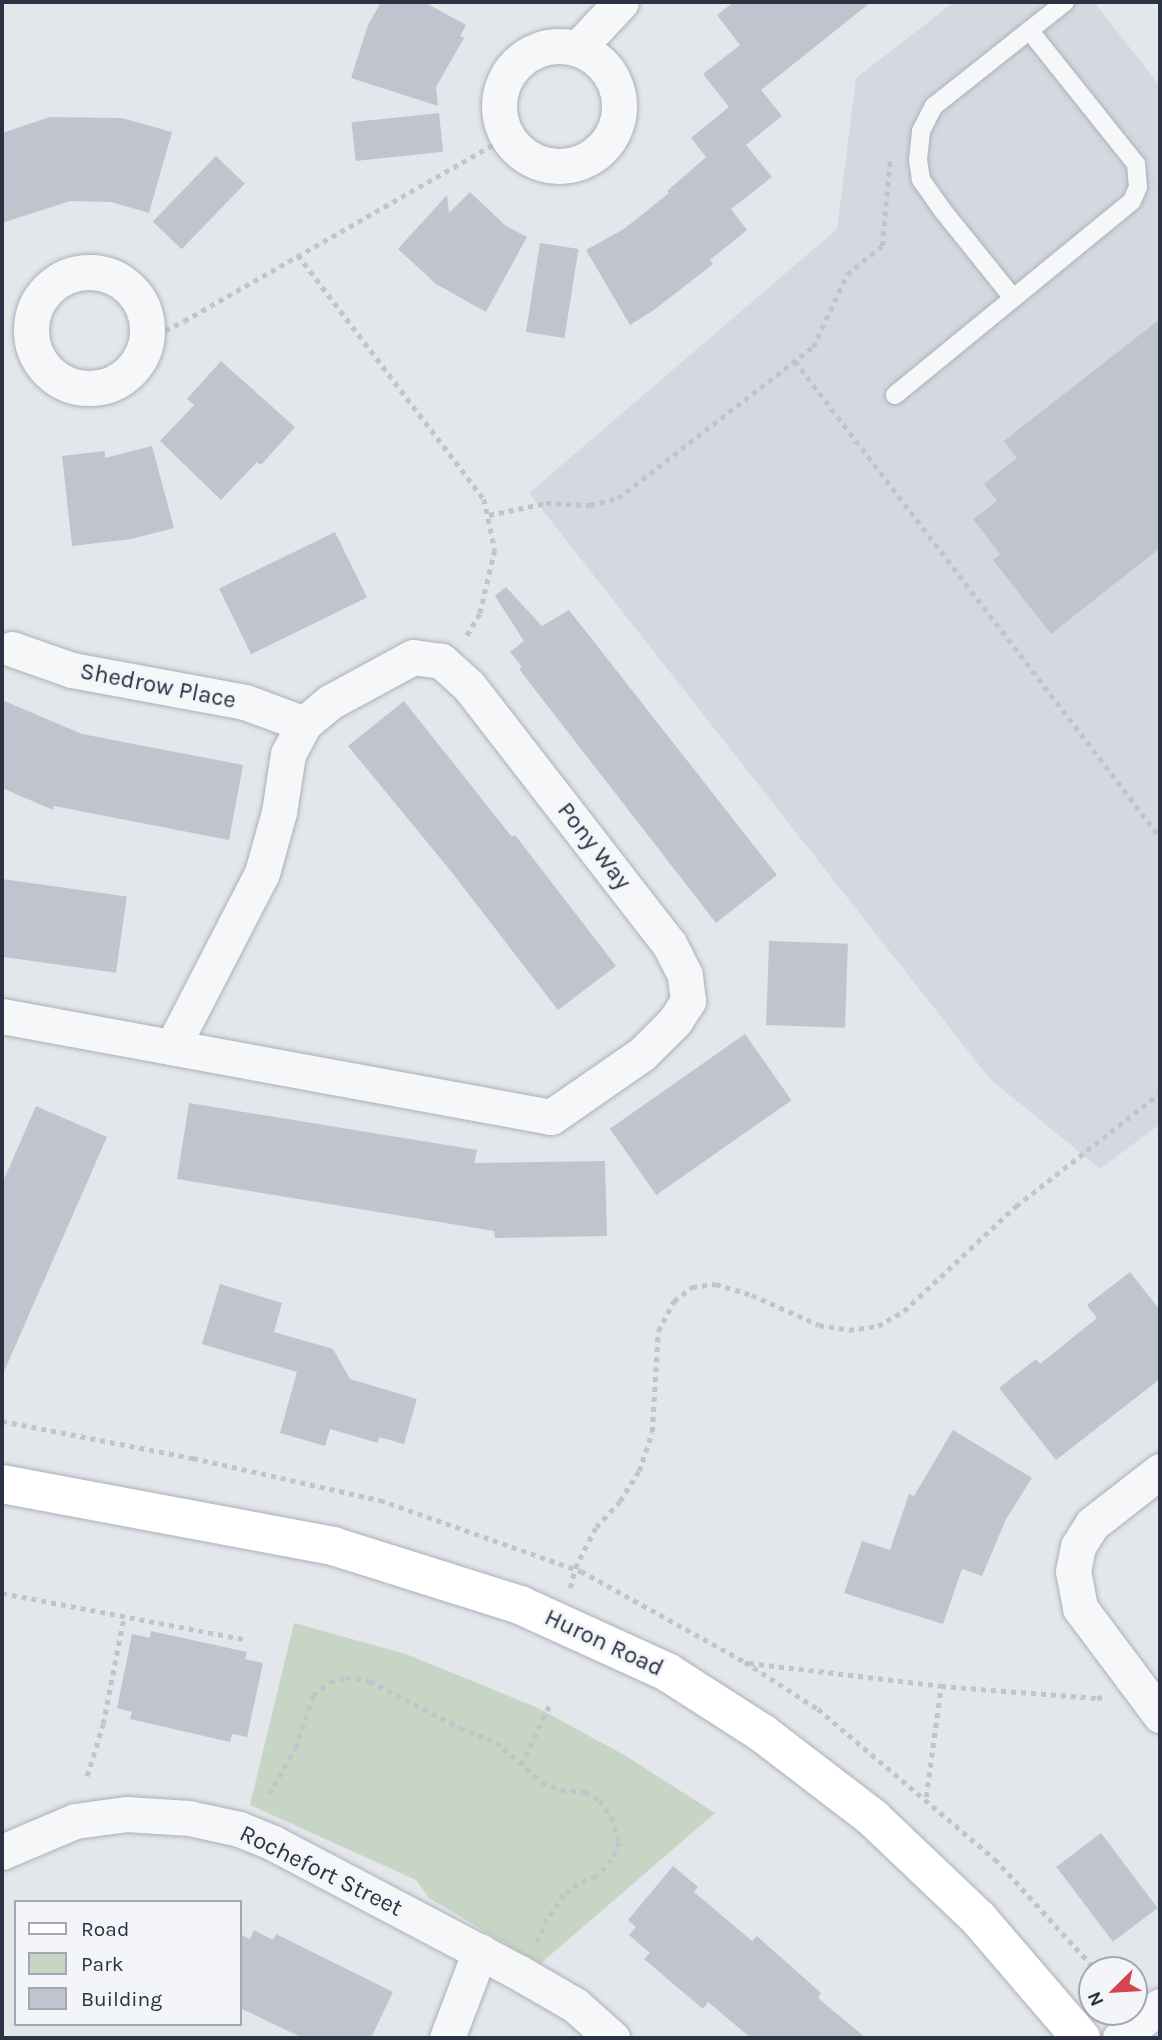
<!DOCTYPE html>
<html>
<head>
<meta charset="utf-8">
<style>
	body { margin:0 }
	#map { position:relative; width:1162px; height:2040px; overflow:hidden; background:#e3e6eb; font-family:Karla,sans-serif }
	div>[style] { position:absolute }
	.built>* { inset:0; background:#d5d8e0 }
	.green>* { inset:0; background:#c7d5c4 }
	.building>* { inset:0; background:#c0c4ce; transform-origin:0 0 }
	.path>* { height:4.5px; margin-top:-2.25px; transform-origin:0; background:repeating-linear-gradient(90deg,#c1c4ca 0 5px,transparent 0 10px) }
	.roads { filter:drop-shadow(0 0 2px #acb0b9) drop-shadow(0 0 2px #acb0b9) }
	.lane>* { height:18px; margin:-9px; padding:0 9px; transform-origin:9px; border-radius:9px; background:#f6f7f9 }
	.street>* { height:35px; margin:-17.5px; padding:0 17.5px; transform-origin:17.5px; border-radius:17.5px; background:#f6f7f9 }
	.street>.ring { margin:-17.5px; padding:0; box-sizing:content-box; background:none; border:35px solid #f6f7f9; border-radius:50% }
	.secondary>* { height:38px; margin:-19px; padding:0 19px; transform-origin:19px; border-radius:19px; background:#fff }
	span { translate:-50% -50%; white-space:nowrap; text-align:center; line-height:1.15; -webkit-text-stroke:6px #f3f5f8; paint-order:stroke }
	.street-label { font-size:24px; color:#2a3244 }
	.frame { position:absolute; inset:0; border:4px solid #2a3244; pointer-events:none }
	.legend { position:absolute; left:14px; top:1900px; width:228px; height:126px; box-sizing:border-box; background:#f3f5f8; border:2px solid #a3a7b0; margin:0; padding:9px 12px; list-style:none; font-size:21px; color:#2a3244 }
	.legend li { display:flex; align-items:center; gap:14px; height:35px }
	.legend b { width:35px; border:2px solid #a3a7b0 }
	.north { position:absolute; left:1078px; top:1956px; width:70px; height:70px; box-sizing:border-box; background:#f3f5f8; border:2px solid #a3a7b0; border-radius:50%; rotate:246deg; font-size:19px; font-weight:700; line-height:28px; text-align:center; color:#2a3244 }
	.north::after { content:''; display:block; margin:auto; width:24px; height:32px; background:#d24652; clip-path:polygon(50% 0,100% 100%,50% 72%,0 100%) }
</style>
</head>
<body>
<div id="map">
	<div class="built">
		<i style="clip-path:polygon(954px 2px,1094px 2px,1160px 86px,1160px 1124px,1100px 1169px,990px 1079px,529px 493px,837px 229px,856px 78px)"></i>
	</div>
	<div class="green">
		<i style="clip-path:polygon(294px 1623px,406px 1654px,538px 1708px,626px 1756px,715px 1813px,540px 1964px,429px 1898px,416px 1880px,250px 1805px)"></i>
	</div>
	<div class="building">
		<i style="clip-path:polygon(381px 2px,424px 2px,466px 25px,460px 36px,464px 38px,436px 87px,438px 106px,351px 78px,368px 25px)"></i>
		<i style="clip-path:polygon(734px 2px,871px 2px,761px 90px,782px 116px,746px 145px,772px 177px,731px 209px,747px 230px,710px 260px,713px 264px,654px 310px,630px 325px,586px 250px,624px 229px,669px 193px,667px 191px,706px 157px,691px 138px,729px 107px,703px 74px,740px 45px,717px 15px)"></i>
		<i style="left:439px;top:113px;width:39px;height:88px;rotate:84deg"></i>
		<i style="clip-path:polygon(50px 117px,122px 118px,172px 132px,149px 213px,111px 202px,70px 201px,2px 223px,2px 133px)"></i>
		<i style="left:216px;top:156px;width:40px;height:91px;rotate:44deg"></i>
		<i style="clip-path:polygon(470px 192px,506px 226px,527px 237px,486px 312px,436px 284px,398px 249px,447px 195px,449px 213px)"></i>
		<i style="left:540px;top:243px;width:39px;height:90px;rotate:9deg"></i>
		<i style="clip-path:polygon(1160px 319px,1160px 548px,1051px 634px,993px 560px,1000px 554px,973px 519px,997px 501px,984px 484px,1017px 458px,1004px 441px)"></i>
		<i style="clip-path:polygon(221px 361px,295px 427px,261px 465px,257px 462px,221px 500px,160px 441px,194px 405px,187px 399px)"></i>
		<i style="clip-path:polygon(152px 446px,174px 528px,131px 539px,72px 546px,62px 456px,105px 451px,105px 458px)"></i>
		<i style="left:335px;top:532px;width:73px;height:129px;rotate:64deg"></i>
		<i style="clip-path:polygon(506px 587px,542px 626px,569px 610px,777px 875px,716px 923px,519px 669px,522px 667px,510px 652px,524px 641px,495px 596px)"></i>
		<i style="clip-path:polygon(2px 700px,82px 734px,243px 765px,229px 840px,54px 806px,53px 810px,2px 788px)"></i>
		<i style="clip-path:polygon(404px 701px,512px 837px,515px 835px,616px 966px,558px 1010px,450px 870px,348px 746px)"></i>
		<i style="left:2px;top:879px;width:126px;height:77px;rotate:8deg"></i>
		<i style="left:769px;top:941px;width:79px;height:84px;rotate:2deg"></i>
		<i style="left:745px;top:1034px;width:81px;height:165px;rotate:55deg"></i>
		<i style="clip-path:polygon(189px 1103px,477px 1150px,474px 1163px,605px 1161px,607px 1236px,495px 1238px,494px 1231px,177px 1179px)"></i>
		<i style="clip-path:polygon(36px 1106px,107px 1137px,2px 1376px,2px 1184px)"></i>
		<i style="clip-path:polygon(1130px 1272px,1160px 1310px,1160px 1379px,1056px 1460px,999px 1388px,1036px 1359px,1040px 1364px,1097px 1318px,1087px 1305px)"></i>
		<i style="clip-path:polygon(220px 1284px,282px 1303px,274px 1332px,333px 1349px,350px 1379px,417px 1399px,404px 1444px,379px 1437px,378px 1443px,330px 1429px,325px 1446px,280px 1433px,297px 1372px,202px 1344px)"></i>
		<i style="clip-path:polygon(953px 1430px,1032px 1478px,1006px 1519px,982px 1576px,962px 1569px,943px 1624px,844px 1593px,862px 1541px,890px 1550px,909px 1494px,914px 1496px)"></i>
		<i style="clip-path:polygon(151px 1631px,247px 1652px,245px 1659px,263px 1663px,247px 1737px,232px 1734px,230px 1742px,130px 1719px,132px 1712px,117px 1708px,132px 1634px,150px 1638px)"></i>
		<i style="left:1101px;top:1833px;width:94px;height:56px;rotate:53deg"></i>
		<i style="clip-path:polygon(673px 1866px,698px 1887px,694px 1892px,752px 1941px,757px 1936px,821px 1993px,818px 1998px,866px 2038px,751px 2038px,708px 2002px,703px 2009px,644px 1959px,650px 1953px,629px 1935px,636px 1927px,628px 1920px)"></i>
		<i style="clip-path:polygon(254px 1930px,273px 1940px,276px 1934px,393px 1992px,371px 2038px,303px 2038px,240px 2008px,240px 1934px,250px 1939px)"></i>
	</div>
	<div class="path">
		<i style="left:298px;top:255px;width:307px;rotate:52.7deg"></i>
		<i style="left:484px;top:499px;width:52px;rotate:77.8deg"></i>
		<i style="left:495px;top:550px;width:66px;rotate:103.2deg"></i>
		<i style="left:480px;top:614px;width:29px;rotate:121deg"></i>
		<i style="left:147px;top:339px;width:41px;rotate:-25.9deg"></i>
		<i style="left:184px;top:321px;width:372px;rotate:-29.7deg"></i>
		<i style="left:795px;top:361px;width:600px;rotate:52.52deg"></i>
		<i style="left:489px;top:515px;width:58px;rotate:-11.9deg"></i>
		<i style="left:546px;top:503px;width:44px;rotate:2.6deg"></i>
		<i style="left:590px;top:505px;width:29px;rotate:-14deg"></i>
		<i style="left:618px;top:498px;width:247px;rotate:-37.8deg"></i>
		<i style="left:813px;top:347px;width:81px;rotate:-65deg"></i>
		<i style="left:847px;top:274px;width:45px;rotate:-38.7deg"></i>
		<i style="left:882px;top:246px;width:87px;rotate:-84.7deg"></i>
		<i style="left:2px;top:1421px;width:195px;rotate:11deg"></i>
		<i style="left:193px;top:1458px;width:192px;rotate:12.7deg"></i>
		<i style="left:380px;top:1500px;width:213px;rotate:19.5deg"></i>
		<i style="left:581px;top:1571px;width:188px;rotate:29deg"></i>
		<i style="left:745px;top:1662px;width:87px;rotate:32.8deg"></i>
		<i style="left:818px;top:1709px;width:232px;rotate:40.3deg"></i>
		<i style="left:995px;top:1859px;width:150px;rotate:47.7deg"></i>
		<i style="left:570px;top:1588px;width:21px;rotate:-76deg"></i>
		<i style="left:575px;top:1568px;width:46px;rotate:-62.9deg"></i>
		<i style="left:596px;top:1527px;width:35px;rotate:-47deg"></i>
		<i style="left:620px;top:1501px;width:36px;rotate:-58deg"></i>
		<i style="left:639px;top:1471px;width:41px;rotate:-71.6deg"></i>
		<i style="left:652px;top:1432px;width:101px;rotate:-86.6deg"></i>
		<i style="left:658px;top:1331px;width:34px;rotate:-62deg"></i>
		<i style="left:674px;top:1301px;width:23px;rotate:-38deg"></i>
		<i style="left:692px;top:1287px;width:24px;rotate:-7deg"></i>
		<i style="left:716px;top:1284px;width:38px;rotate:17deg"></i>
		<i style="left:752px;top:1295px;width:73px;rotate:24.1deg"></i>
		<i style="left:819px;top:1325px;width:30px;rotate:9deg"></i>
		<i style="left:849px;top:1330px;width:29px;rotate:-8deg"></i>
		<i style="left:878px;top:1326px;width:30px;rotate:-30deg"></i>
		<i style="left:904px;top:1311px;width:154px;rotate:-43.2deg"></i>
		<i style="left:1016px;top:1206px;width:183px;rotate:-38.1deg"></i>
		<i style="left:2px;top:1593px;width:246px;rotate:10.8deg"></i>
		<i style="left:749px;top:1663px;width:193px;rotate:6.8deg"></i>
		<i style="left:941px;top:1686px;width:156px;rotate:4.4deg"></i>
		<i style="left:1097px;top:1698px;width:9px;rotate:-13deg"></i>
		<i style="left:521px;top:1765px;width:68px;rotate:-64.6deg"></i>
		<i style="left:87px;top:1776px;width:54px;rotate:-72.9deg"></i>
		<i style="left:103px;top:1724px;width:110px;rotate:-79deg"></i>
		<i style="left:269px;top:1794px;width:53px;rotate:-60.5deg"></i>
		<i style="left:295px;top:1748px;width:56px;rotate:-71.2deg"></i>
		<i style="left:313px;top:1695px;width:21px;rotate:-37deg"></i>
		<i style="left:330px;top:1682px;width:17px;rotate:-17deg"></i>
		<i style="left:346px;top:1677px;width:24px;rotate:9deg"></i>
		<i style="left:370px;top:1681px;width:102px;rotate:27.6deg"></i>
		<i style="left:460px;top:1728px;width:39px;rotate:21deg"></i>
		<i style="left:496px;top:1742px;width:61px;rotate:41deg"></i>
		<i style="left:542px;top:1782px;width:21px;rotate:23deg"></i>
		<i style="left:561px;top:1790px;width:24px;rotate:5deg"></i>
		<i style="left:585px;top:1792px;width:17px;rotate:28deg"></i>
		<i style="left:600px;top:1800px;width:21px;rotate:55deg"></i>
		<i style="left:612px;top:1817px;width:26px;rotate:74deg"></i>
		<i style="left:619px;top:1842px;width:19px;rotate:111deg"></i>
		<i style="left:612px;top:1860px;width:23px;rotate:133deg"></i>
		<i style="left:596px;top:1877px;width:19px;rotate:159deg"></i>
		<i style="left:578px;top:1884px;width:18px;rotate:142deg"></i>
		<i style="left:564px;top:1895px;width:29px;rotate:125deg"></i>
		<i style="left:547px;top:1919px;width:28px;rotate:113deg"></i>
		<i style="left:926px;top:1797px;width:112px;rotate:-82.3deg"></i>
	</div>
	<div class="roads">
		<div class="lane">
			<i style="left:1013px;top:298px;width:112px;rotate:-128.8deg"></i>
			<i style="left:943px;top:211px;width:39px;rotate:-125deg"></i>
			<i style="left:921px;top:179px;width:19px;rotate:-99deg"></i>
			<i style="left:918px;top:160px;width:29px;rotate:-84deg"></i>
			<i style="left:921px;top:131px;width:28px;rotate:-63deg"></i>
			<i style="left:934px;top:106px;width:167px;rotate:-38.4deg"></i>
			<i style="left:895px;top:395px;width:306px;rotate:-39.3deg"></i>
			<i style="left:1132px;top:201px;width:15px;rotate:-67deg"></i>
			<i style="left:1138px;top:187px;width:23px;rotate:-95deg"></i>
			<i style="left:1136px;top:164px;width:171px;rotate:-128.6deg"></i>
		</div>
		<div class="street">
			<i class="ring" style="left:499px;top:46px;width:85px;height:85px"></i>
			<i style="left:578px;top:48px;width:63px;rotate:-46.9deg"></i>
			<i class="ring" style="left:31px;top:272px;width:81px;height:81px"></i>
			<i style="left:12px;top:649px;width:64px;rotate:19.3deg"></i>
			<i style="left:72px;top:670px;width:176px;rotate:10.5deg"></i>
			<i style="left:245px;top:702px;width:63px;rotate:20.4deg"></i>
			<i style="left:2px;top:1016px;width:558px;rotate:10.42deg"></i>
			<i style="left:551px;top:1117px;width:111px;rotate:-34.7deg"></i>
			<i style="left:642px;top:1054px;width:47px;rotate:-45deg"></i>
			<i style="left:675px;top:1021px;width:24px;rotate:-57deg"></i>
			<i style="left:688px;top:1001px;width:26px;rotate:-97deg"></i>
			<i style="left:685px;top:975px;width:35px;rotate:-117deg"></i>
			<i style="left:669px;top:944px;width:326px;rotate:-127.8deg"></i>
			<i style="left:469px;top:686px;width:38px;rotate:-138deg"></i>
			<i style="left:441px;top:661px;width:28px;rotate:-172deg"></i>
			<i style="left:413px;top:657px;width:94px;rotate:151.5deg"></i>
			<i style="left:330px;top:702px;width:34px;rotate:140deg"></i>
			<i style="left:304px;top:724px;width:34px;rotate:118deg"></i>
			<i style="left:288px;top:754px;width:59px;rotate:98.8deg"></i>
			<i style="left:279px;top:812px;width:63px;rotate:105.6deg"></i>
			<i style="left:262px;top:873px;width:196px;rotate:117.3deg"></i>
			<i style="left:1160px;top:1471px;width:86px;rotate:142.1deg"></i>
			<i style="left:1092px;top:1524px;width:26px;rotate:122deg"></i>
			<i style="left:1078px;top:1546px;width:25px;rotate:101deg"></i>
			<i style="left:1073px;top:1571px;width:38px;rotate:79deg"></i>
			<i style="left:1080px;top:1608px;width:134px;rotate:53.2deg"></i>
			<i style="left:2px;top:1852px;width:79px;rotate:-23deg"></i>
			<i style="left:75px;top:1821px;width:51px;rotate:-7.8deg"></i>
			<i style="left:126px;top:1814px;width:63px;rotate:3.6deg"></i>
			<i style="left:189px;top:1818px;width:51px;rotate:12.4deg"></i>
			<i style="left:239px;top:1829px;width:37px;rotate:22deg"></i>
			<i style="left:273px;top:1843px;width:277px;rotate:27.8deg"></i>
			<i style="left:518px;top:1972px;width:66px;rotate:30.1deg"></i>
			<i style="left:575px;top:2005px;width:50px;rotate:41.7deg"></i>
			<i style="left:447px;top:2038px;width:93px;rotate:-69.2deg"></i>
			<i style="left:1120px;top:2038px;width:51px;rotate:-38.7deg"></i>
		</div>
		<div class="secondary">
			<i style="left:2px;top:1484px;width:337px;rotate:10.6deg"></i>
			<i style="left:333px;top:1546px;width:196px;rotate:17.5deg"></i>
			<i style="left:520px;top:1605px;width:162px;rotate:24.5deg"></i>
			<i style="left:667px;top:1672px;width:113px;rotate:32.7deg"></i>
			<i style="left:762px;top:1733px;width:140px;rotate:37.4deg"></i>
			<i style="left:873px;top:1818px;width:146px;rotate:43.6deg"></i>
			<i style="left:979px;top:1919px;width:157px;rotate:49.4deg"></i>
		</div>
	</div>
	<div class="street-label">
		<span style="left:158px;top:686px;rotate:11deg">Shedrow Place</span>
		<span style="left:594px;top:846px;rotate:52deg">Pony Way</span>
		<span style="left:604px;top:1643px;rotate:25deg">Huron Road</span>
		<span style="left:321px;top:1871px;rotate:26deg">Rochefort Street</span>
	</div>
	<div class="frame"></div>
	<ul class="legend">
	<li><b style="height:9px;background:#fff"></b>Road</li>
	<li><b style="height:19px;background:#c7d5c4"></b>Park</li>
	<li><b style="height:19px;background:#c0c4ce"></b>Building</li>
	</ul>
	<div class="north">N</div>
</div>
</body>
</html>
